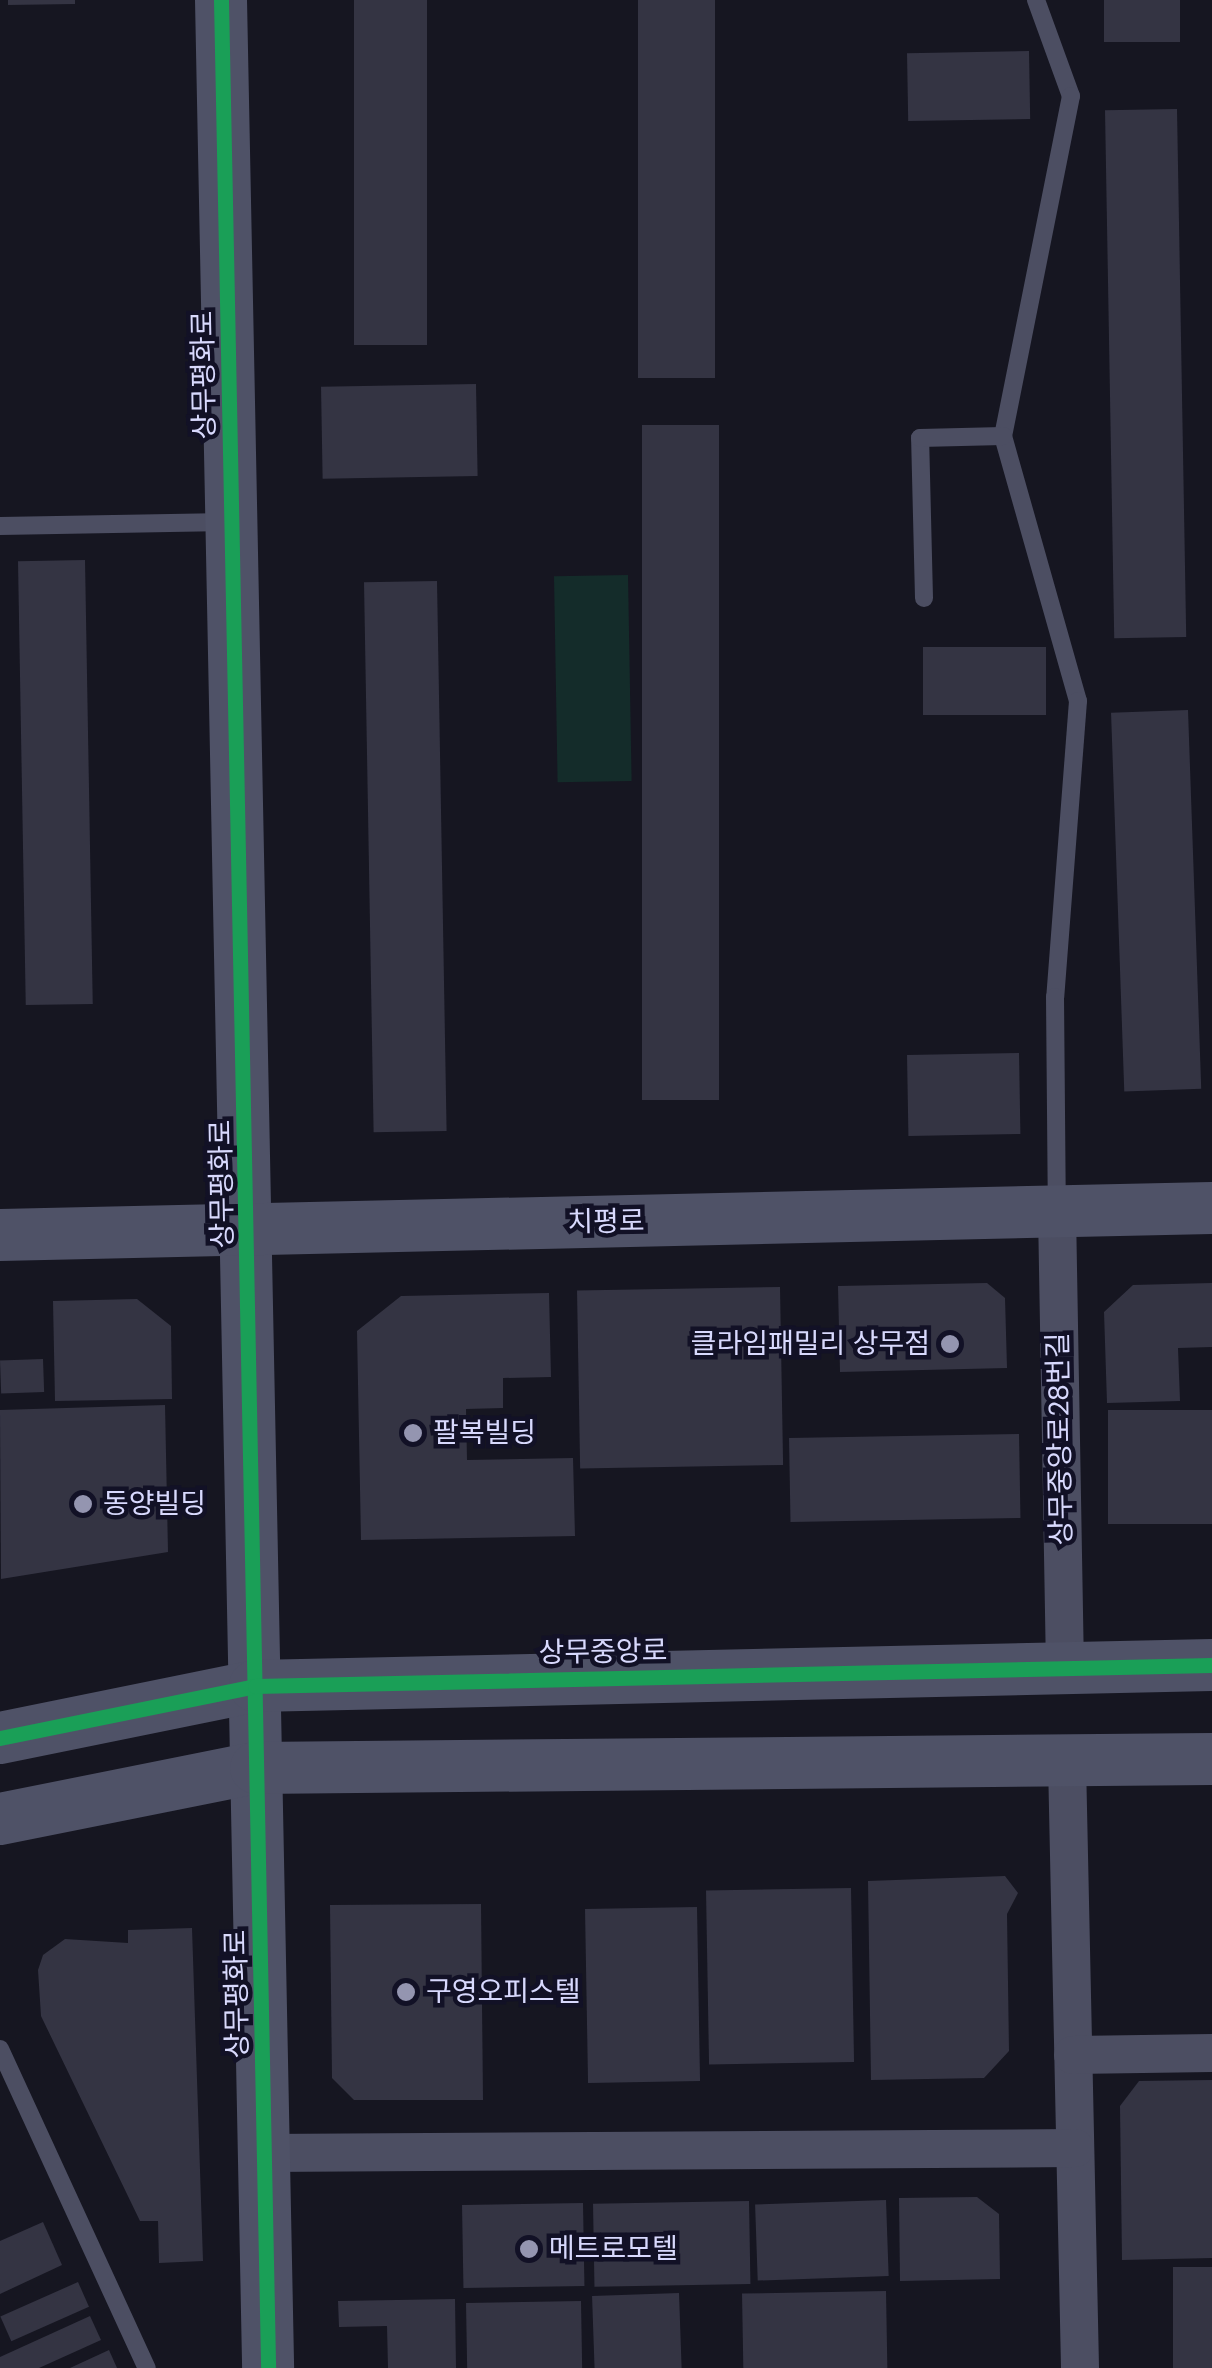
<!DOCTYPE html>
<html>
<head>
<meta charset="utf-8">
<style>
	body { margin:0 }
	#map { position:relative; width:1212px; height:2368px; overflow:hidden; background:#161621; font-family:"DM Sans","Noto Sans KR",sans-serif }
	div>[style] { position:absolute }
	.green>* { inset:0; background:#142c2a; transform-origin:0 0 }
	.building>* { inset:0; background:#343443; transform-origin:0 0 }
	.lane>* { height:18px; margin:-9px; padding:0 9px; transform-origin:9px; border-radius:9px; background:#4c4e62 }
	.street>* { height:38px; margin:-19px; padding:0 19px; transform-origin:19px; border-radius:19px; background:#4c4e62 }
	.secondary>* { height:52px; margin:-26px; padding:0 26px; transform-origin:26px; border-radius:26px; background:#4f5267 }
	.cycleway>* { height:15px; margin:-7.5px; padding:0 7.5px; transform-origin:7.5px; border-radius:7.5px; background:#1a9f57 }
	.dots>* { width:28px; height:28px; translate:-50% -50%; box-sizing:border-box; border:5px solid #121126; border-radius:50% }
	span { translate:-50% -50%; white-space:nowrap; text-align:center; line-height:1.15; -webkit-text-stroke:9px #121126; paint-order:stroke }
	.street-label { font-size:28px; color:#d8d9fd }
	.poi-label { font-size:28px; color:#d8d9fd }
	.right { translate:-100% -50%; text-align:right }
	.left { translate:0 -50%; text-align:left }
</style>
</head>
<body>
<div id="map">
	<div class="green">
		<i style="left:628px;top:575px;width:206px;height:74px;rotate:89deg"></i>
	</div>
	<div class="building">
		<i style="clip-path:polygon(8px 0,75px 0,75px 4px,8px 5px)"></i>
		<i style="left:354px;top:0;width:73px;height:345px"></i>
		<i style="left:638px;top:0;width:77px;height:378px"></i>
		<i style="left:1104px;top:0;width:76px;height:42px"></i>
		<i style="left:1029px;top:51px;width:68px;height:122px;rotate:89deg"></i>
		<i style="left:1177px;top:109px;width:528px;height:72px;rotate:89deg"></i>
		<i style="left:476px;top:384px;width:92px;height:155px;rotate:89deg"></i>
		<i style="left:642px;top:425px;width:77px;height:675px"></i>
		<i style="left:85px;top:560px;width:444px;height:67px;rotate:89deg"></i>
		<i style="left:437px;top:581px;width:550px;height:73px;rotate:89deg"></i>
		<i style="left:1046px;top:647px;width:68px;height:123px;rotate:90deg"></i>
		<i style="left:1188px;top:710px;width:379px;height:77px;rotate:88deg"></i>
		<i style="left:1019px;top:1053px;width:81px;height:112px;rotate:89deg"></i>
		<i style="clip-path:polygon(987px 1283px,1005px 1298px,1007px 1368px,840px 1372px,838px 1286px)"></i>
		<i style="clip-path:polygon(1212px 1283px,1212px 1347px,1178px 1348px,1180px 1401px,1107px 1403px,1104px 1312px,1133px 1285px)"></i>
		<i style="left:780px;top:1287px;width:178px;height:203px;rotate:89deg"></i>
		<i style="clip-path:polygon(549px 1293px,551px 1377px,503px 1378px,503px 1408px,466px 1409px,467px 1460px,573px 1458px,575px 1536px,361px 1540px,357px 1331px,401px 1296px)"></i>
		<i style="clip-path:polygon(137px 1299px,171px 1326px,172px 1399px,55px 1401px,53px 1301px)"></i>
		<i style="left:43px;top:1359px;width:33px;height:43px;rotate:88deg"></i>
		<i style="clip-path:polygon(165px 1405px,168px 1552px,1px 1579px,0 1410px)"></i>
		<i style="left:1212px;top:1410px;width:114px;height:104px;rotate:90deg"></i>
		<i style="left:1019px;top:1434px;width:84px;height:230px;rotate:89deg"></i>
		<i style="clip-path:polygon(1005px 1876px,1018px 1893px,1007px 1914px,1009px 2051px,984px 2078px,871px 2080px,868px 1881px)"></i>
		<i style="left:851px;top:1888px;width:174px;height:145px;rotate:89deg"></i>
		<i style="clip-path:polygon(481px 1904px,483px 2100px,354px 2100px,332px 2078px,330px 1905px)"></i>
		<i style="left:697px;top:1907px;width:174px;height:112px;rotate:89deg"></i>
		<i style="clip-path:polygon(192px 1928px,203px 2261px,159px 2263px,158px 2221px,140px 2221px,41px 2016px,38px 1970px,43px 1955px,65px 1939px,128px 1943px,128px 1930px)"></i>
		<i style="clip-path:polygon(1212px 2080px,1212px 2258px,1122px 2260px,1120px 2106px,1139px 2081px)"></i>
		<i style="clip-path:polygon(977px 2197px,999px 2214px,1000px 2279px,900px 2281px,899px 2198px)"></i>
		<i style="left:886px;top:2200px;width:76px;height:131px;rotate:88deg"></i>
		<i style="left:749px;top:2201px;width:83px;height:156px;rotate:89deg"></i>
		<i style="left:583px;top:2203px;width:83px;height:121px;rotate:89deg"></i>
		<i style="clip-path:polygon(43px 2222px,62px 2265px,0 2294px,0 2241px)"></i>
		<i style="left:1212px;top:2267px;width:101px;height:39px;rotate:90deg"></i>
		<i style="left:78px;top:2282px;width:27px;height:85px;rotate:66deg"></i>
		<i style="left:886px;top:2291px;width:77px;height:144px;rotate:89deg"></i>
		<i style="left:679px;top:2293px;width:75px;height:87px;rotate:88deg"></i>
		<i style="clip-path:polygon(455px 2299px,456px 2368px,388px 2368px,387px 2326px,339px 2327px,338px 2301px)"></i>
		<i style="left:581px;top:2301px;width:67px;height:115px;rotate:89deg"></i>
		<i style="clip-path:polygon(90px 2316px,101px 2340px,39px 2368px,0 2368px,0 2357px)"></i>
		<i style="clip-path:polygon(109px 2350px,117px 2368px,70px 2368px)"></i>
	</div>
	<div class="lane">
		<i style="left:1036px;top:0;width:102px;rotate:70deg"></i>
		<i style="left:1071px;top:96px;width:347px;rotate:101.3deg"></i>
		<i style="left:1003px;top:436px;width:275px;rotate:74.2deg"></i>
		<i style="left:1078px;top:701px;width:297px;rotate:94.4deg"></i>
		<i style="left:1055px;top:997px;width:209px;rotate:89.5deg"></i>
		<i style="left:0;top:526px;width:227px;rotate:-1deg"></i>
		<i style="left:924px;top:598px;width:160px;rotate:-91.4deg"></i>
		<i style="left:920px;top:438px;width:83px;rotate:-1.4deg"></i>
		<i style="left:0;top:2049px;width:351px;rotate:65.3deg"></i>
	</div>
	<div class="street">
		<i style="left:1057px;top:1211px;width:455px;rotate:89deg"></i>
		<i style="left:1067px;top:1762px;width:606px;rotate:88.77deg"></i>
		<i style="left:1073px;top:2055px;width:139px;rotate:-0.8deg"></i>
		<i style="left:264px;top:2153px;width:811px;rotate:-0.35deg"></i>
	</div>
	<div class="secondary">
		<i style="left:221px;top:0;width:2368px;rotate:88.86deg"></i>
		<i style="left:0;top:1235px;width:1212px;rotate:-1.28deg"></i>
		<i style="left:0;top:1738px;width:260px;rotate:-11.5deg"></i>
		<i style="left:255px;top:1686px;width:957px;rotate:-1.26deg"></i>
		<i style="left:0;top:1819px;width:261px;rotate:-11.3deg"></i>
		<i style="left:256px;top:1768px;width:956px;rotate:-0.54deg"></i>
	</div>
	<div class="cycleway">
		<i style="left:221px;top:0;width:2368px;rotate:88.86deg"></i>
		<i style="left:0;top:1738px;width:260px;rotate:-11.5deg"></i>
		<i style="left:255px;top:1686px;width:957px;rotate:-1.26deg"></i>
	</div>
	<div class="dots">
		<i style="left:950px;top:1344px;background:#9495b0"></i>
		<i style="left:413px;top:1433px;background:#9495b0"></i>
		<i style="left:83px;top:1504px;background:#9495b0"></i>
		<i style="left:406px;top:1992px;background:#9495b0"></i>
		<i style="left:529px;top:2249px;background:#9495b0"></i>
	</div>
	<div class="street-label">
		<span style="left:204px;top:375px;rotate:-91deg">상무평화로</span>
		<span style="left:222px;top:1184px;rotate:-91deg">상무평화로</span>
		<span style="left:606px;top:1222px;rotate:-1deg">치평로</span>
		<span style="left:1060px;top:1439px;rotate:-91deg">상무중앙로28번길</span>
		<span style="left:603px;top:1652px;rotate:-1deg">상무중앙로</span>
		<span style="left:237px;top:1994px;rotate:-91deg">상무평화로</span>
	</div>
	<div class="poi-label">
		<span class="right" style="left:930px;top:1344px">클라임패밀리 상무점</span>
		<span class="left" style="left:433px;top:1433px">팔복빌딩</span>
		<span class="left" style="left:103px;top:1504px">동양빌딩</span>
		<span class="left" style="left:426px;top:1992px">구영오피스텔</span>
		<span class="left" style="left:549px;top:2249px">메트로모텔</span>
	</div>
</div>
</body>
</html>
